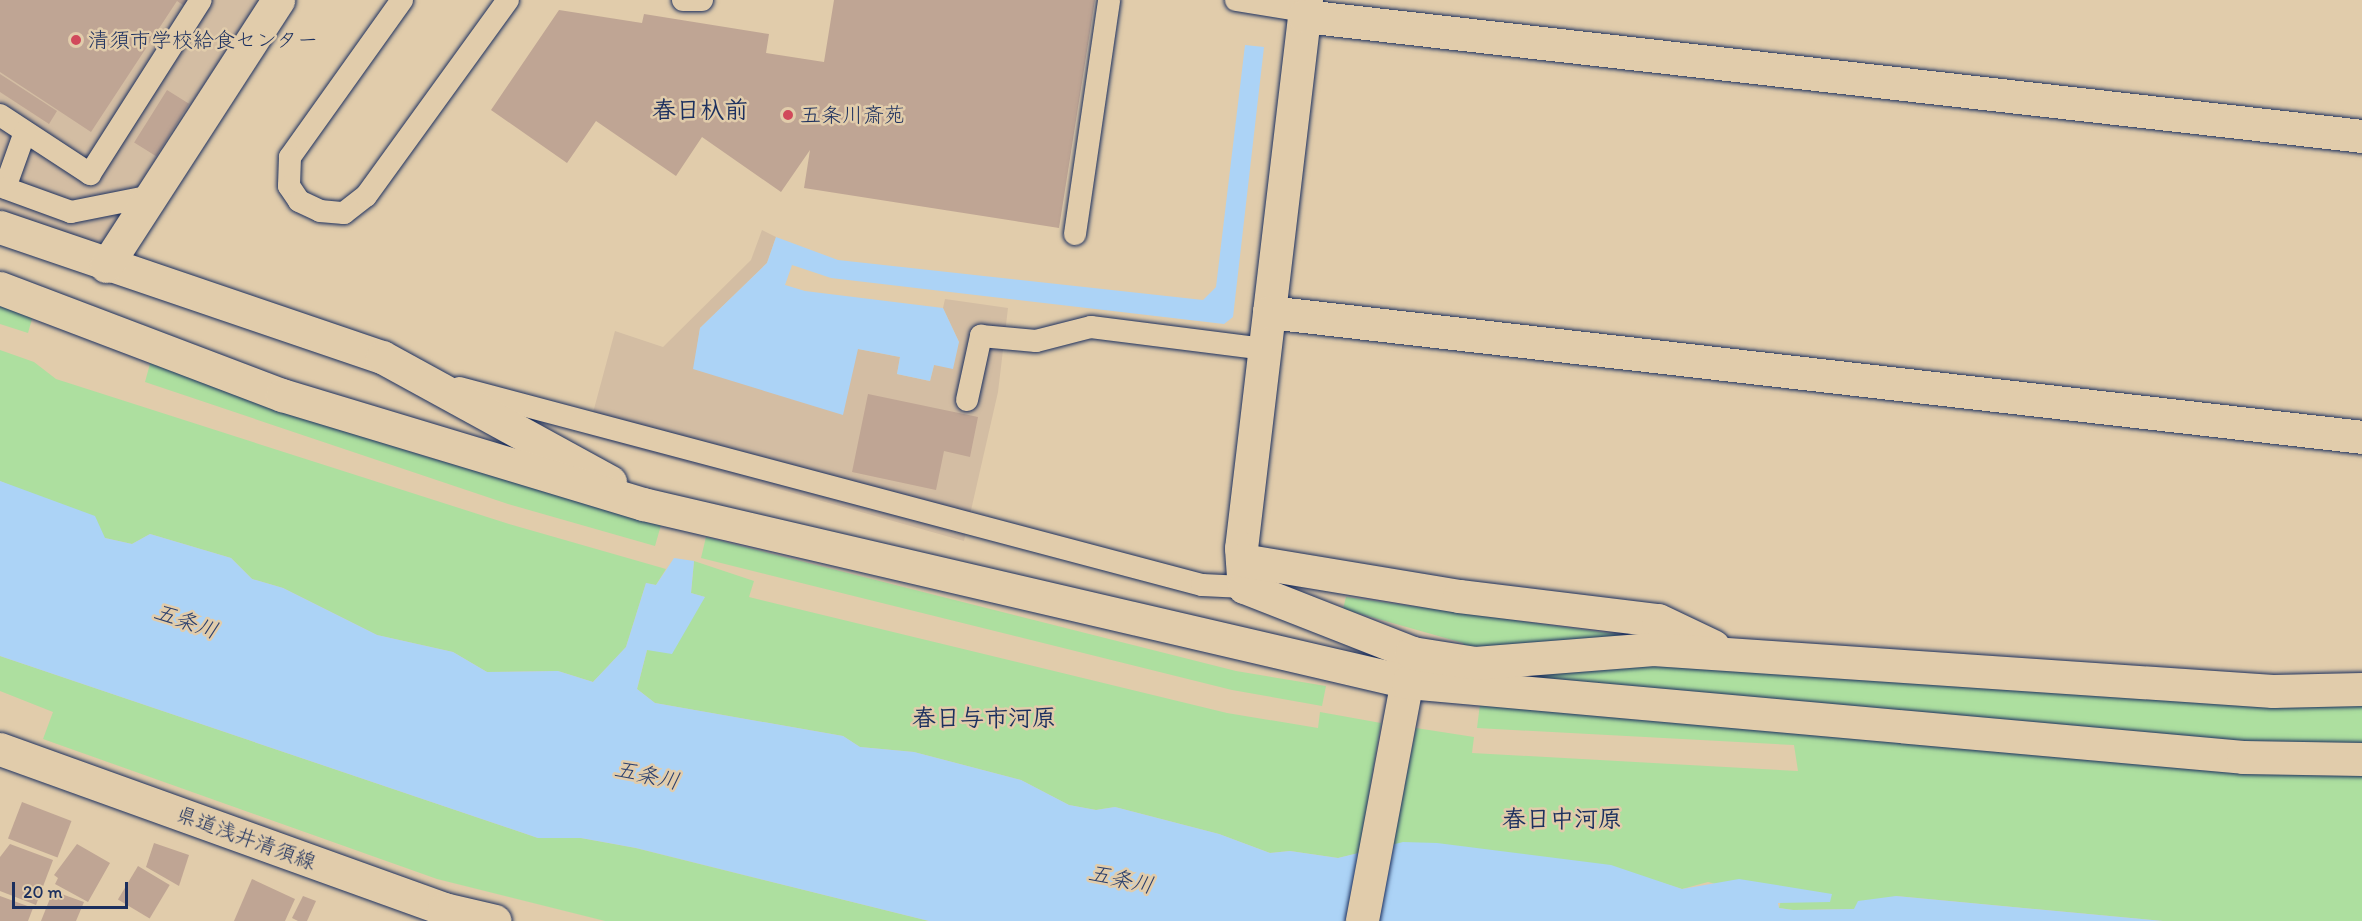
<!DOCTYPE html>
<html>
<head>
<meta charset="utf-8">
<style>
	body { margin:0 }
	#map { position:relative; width:2362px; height:921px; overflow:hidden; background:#e1ccab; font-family:Itim,"Klee One",sans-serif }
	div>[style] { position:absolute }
	.built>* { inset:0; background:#d3bda3 }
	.green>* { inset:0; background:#addf9f }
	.water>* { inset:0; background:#acd3f6 }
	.building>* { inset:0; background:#bfa594; transform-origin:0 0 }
	.roads { filter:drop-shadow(0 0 2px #1b2f5e) drop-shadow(0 0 2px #1b2f5e) }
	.lane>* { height:22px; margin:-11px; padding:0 11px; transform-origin:11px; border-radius:11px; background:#e1ccab }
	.street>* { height:33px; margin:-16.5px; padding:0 16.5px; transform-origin:16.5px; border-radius:16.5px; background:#e1ccab }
	.secondary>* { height:33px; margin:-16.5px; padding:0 16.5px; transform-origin:16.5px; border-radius:16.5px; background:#e1ccab }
	.dots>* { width:16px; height:16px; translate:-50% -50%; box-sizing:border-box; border:3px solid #e1ccab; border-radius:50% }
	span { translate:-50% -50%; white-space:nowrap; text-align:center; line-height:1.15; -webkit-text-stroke:5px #e1ccab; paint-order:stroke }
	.poi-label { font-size:21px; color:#1b2f5e }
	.left { translate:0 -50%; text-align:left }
	.street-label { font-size:21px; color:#1b2f5e }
	.water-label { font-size:22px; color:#2a3f6d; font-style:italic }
	.quarter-label { font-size:24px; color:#1b2f5e; font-weight:700 }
	.scale { position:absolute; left:12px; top:882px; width:116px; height:27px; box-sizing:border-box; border:3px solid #1b2f5e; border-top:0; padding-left:8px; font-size:18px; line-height:21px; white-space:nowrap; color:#1b2f5e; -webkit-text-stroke:4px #e1ccab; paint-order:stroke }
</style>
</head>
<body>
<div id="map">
	<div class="built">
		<i style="clip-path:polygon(0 0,262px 0,113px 237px,90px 245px,0 212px)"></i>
		<i style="clip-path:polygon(762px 230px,776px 237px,767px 263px,700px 328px,694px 369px,858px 349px,900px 357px,897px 374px,930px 381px,934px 365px,959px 342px,943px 308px,945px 299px,1008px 308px,998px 392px,964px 541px,587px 435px,615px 331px,663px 347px,751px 260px)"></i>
	</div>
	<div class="green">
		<i style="clip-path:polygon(0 301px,34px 312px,28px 333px,0 324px)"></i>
		<i style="clip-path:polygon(0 350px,34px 362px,56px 379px,509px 524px,666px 569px,656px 585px,646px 583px,626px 647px,593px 682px,558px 671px,487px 672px,453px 652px,377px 635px,283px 588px,252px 579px,231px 558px,150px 534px,132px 544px,105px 538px,40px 498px,0 481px)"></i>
		<i style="clip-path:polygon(151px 360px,411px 452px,661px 525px,655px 546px,508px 504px,145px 382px)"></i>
		<i style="clip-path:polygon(706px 537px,1236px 671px,1326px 686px,1322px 706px,1232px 690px,701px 558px)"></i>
		<i style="clip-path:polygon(694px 561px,754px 581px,749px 597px,1227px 713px,1318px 728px,1320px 712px,1381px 723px,1359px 853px,1338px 858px,1290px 851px,1270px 853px,1219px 834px,1115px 807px,1096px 810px,1069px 805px,1021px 780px,914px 752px,860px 747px,843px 736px,655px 703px,637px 689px,647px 650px,705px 597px,691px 593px)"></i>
		<i style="clip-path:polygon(1346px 597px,1630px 636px,1473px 658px,1463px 643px,1343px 609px)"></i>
		<i style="clip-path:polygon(0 656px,538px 838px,581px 838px,636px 848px,929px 921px,605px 921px,437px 879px,43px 739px,53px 712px,0 691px)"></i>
		<i style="clip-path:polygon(1652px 663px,2362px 702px,2362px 745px,2220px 742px,1479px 675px)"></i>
		<i style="clip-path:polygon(1480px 704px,2362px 770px,2362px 921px,2163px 921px,1896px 896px,1854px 909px,1793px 910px,1779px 908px,1781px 900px,1708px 882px,1682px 889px,1660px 882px,1393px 844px,1416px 728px,1474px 737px,1472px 753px,1798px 771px,1794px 745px,1477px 728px)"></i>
	</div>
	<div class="water">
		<i style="clip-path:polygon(1245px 45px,1264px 47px,1233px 317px,1224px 324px,831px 278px,792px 265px,785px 285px,805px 291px,943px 308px,959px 342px,953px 369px,934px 365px,930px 381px,897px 374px,900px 357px,858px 349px,843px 415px,693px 369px,700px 328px,767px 263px,776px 237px,838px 260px,1203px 300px,1216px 287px)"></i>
		<i style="clip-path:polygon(0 481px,95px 516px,105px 538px,132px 544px,150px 534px,231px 558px,252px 579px,283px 588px,377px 635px,453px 652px,487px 672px,558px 671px,593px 682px,626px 647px,646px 583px,656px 585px,674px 558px,694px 561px,691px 593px,705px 597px,672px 654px,647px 650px,637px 689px,655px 703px,843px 736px,860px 747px,914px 752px,1021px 780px,1069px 805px,1096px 810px,1115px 807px,1219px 834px,1270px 853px,1290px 851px,1338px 858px,1403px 842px,1437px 843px,1611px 865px,1682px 889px,1739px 879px,1832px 894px,1830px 902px,1778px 903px,1779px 908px,1793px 910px,1854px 909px,1858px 901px,1896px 896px,2163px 921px,929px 921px,636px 848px,581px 838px,538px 838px,0 656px)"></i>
	</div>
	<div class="building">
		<i style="clip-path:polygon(0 0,191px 0,186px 7px,177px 1px,91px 132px,0 72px)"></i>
		<i style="clip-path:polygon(834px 0,1095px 0,1059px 228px,804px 188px,810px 150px,781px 192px,702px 137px,676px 176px,596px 121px,567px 163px,491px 110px,559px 10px,642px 23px,644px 14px,769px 34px,766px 53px,824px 62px)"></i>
		<i style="clip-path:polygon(0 74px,57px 111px,49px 124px,0 92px)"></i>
		<i style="left:167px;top:90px;width:26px;height:62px;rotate:32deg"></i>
		<i style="clip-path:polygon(868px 394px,978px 417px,970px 457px,944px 451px,936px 490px,852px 472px)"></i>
		<i style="left:22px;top:802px;width:53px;height:39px;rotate:21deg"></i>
		<i style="clip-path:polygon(154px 843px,189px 855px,179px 886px,146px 867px)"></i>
		<i style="clip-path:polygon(10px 844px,53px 860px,36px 905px,0 891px,0 857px)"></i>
		<i style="clip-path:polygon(77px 844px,110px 863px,88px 902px,55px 884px,58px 878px,54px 875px)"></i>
		<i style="left:138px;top:866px;width:37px;height:39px;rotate:31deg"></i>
		<i style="clip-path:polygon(252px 879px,295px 899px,285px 921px,234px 921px)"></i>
		<i style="clip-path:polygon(53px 891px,84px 902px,76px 921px,41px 921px)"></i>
		<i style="clip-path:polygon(0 896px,33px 908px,28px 921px,0 921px)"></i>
		<i style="clip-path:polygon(303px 896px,316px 901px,307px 921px,298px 921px,292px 918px)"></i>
	</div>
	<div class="roads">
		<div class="lane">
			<i style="left:402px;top:0;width:193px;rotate:125.5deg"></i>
			<i style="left:290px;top:157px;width:29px;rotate:92deg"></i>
			<i style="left:289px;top:186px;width:18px;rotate:56deg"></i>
			<i style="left:299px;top:201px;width:23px;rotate:25deg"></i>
			<i style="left:320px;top:211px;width:24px;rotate:5deg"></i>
			<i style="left:344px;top:213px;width:28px;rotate:-38deg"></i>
			<i style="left:366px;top:196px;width:242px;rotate:-54.1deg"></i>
			<i style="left:683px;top:0;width:19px"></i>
			<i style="left:1236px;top:0;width:70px;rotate:9.1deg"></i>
			<i style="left:0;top:115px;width:108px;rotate:33.2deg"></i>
			<i style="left:90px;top:174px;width:206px;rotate:-57.5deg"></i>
			<i style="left:25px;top:132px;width:59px;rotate:109.7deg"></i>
			<i style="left:5px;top:188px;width:70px;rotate:20deg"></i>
			<i style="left:71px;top:212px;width:82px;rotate:-11.3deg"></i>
			<i style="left:1075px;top:234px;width:236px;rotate:-81.7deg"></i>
			<i style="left:459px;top:388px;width:769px;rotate:14.85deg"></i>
			<i style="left:1202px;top:585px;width:42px;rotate:2.7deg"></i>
			<i style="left:967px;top:400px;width:66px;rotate:-77.7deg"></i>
			<i style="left:981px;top:336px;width:55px;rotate:5.2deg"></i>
			<i style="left:1036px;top:341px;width:57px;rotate:-14.3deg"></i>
			<i style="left:1091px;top:327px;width:174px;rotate:7.2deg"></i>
		</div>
		<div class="street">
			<i style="left:1306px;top:0;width:552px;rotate:96.76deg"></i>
			<i style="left:1241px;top:548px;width:39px;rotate:86deg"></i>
			<i style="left:1244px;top:587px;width:180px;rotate:21.4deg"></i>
			<i style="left:1412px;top:653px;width:273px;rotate:100.6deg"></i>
			<i style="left:1304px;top:16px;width:1065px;rotate:6.47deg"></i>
			<i style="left:0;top:227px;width:404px;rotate:18.8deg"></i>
			<i style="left:382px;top:357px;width:260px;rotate:28.7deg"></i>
			<i style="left:106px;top:266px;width:317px;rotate:-57.1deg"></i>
			<i style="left:0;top:288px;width:302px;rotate:20.8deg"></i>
			<i style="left:282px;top:395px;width:377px;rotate:16.8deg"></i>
			<i style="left:643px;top:504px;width:785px;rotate:13.1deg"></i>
			<i style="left:1408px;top:682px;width:838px;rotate:5.13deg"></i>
			<i style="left:2243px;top:757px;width:119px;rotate:1deg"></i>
			<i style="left:1269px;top:312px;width:1100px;rotate:6.52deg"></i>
			<i style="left:1242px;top:560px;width:220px;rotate:9.4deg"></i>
			<i style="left:1459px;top:596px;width:200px;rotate:6.9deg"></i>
			<i style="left:1658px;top:620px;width:61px;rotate:25.3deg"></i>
			<i style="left:1412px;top:653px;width:64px;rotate:9deg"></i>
			<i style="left:1475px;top:663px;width:179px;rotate:-4.5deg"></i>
			<i style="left:1653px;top:649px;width:621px;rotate:3.88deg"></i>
			<i style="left:2273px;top:691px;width:89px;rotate:-1.3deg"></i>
		</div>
		<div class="secondary">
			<i style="left:0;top:749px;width:472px;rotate:19.8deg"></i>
			<i style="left:444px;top:909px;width:52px;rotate:13.2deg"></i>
		</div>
	</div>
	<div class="dots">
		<i style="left:76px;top:40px;background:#d1495b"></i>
		<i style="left:788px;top:115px;background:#d1495b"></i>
	</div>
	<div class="poi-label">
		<span class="left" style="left:88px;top:40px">清須市学校給食センター</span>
		<span class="left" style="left:800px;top:115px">五条川斎苑</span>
	</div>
	<div class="street-label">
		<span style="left:246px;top:838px;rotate:20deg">県道浅井清須線</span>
	</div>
	<div class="water-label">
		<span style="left:186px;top:621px;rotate:19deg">五条川</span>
		<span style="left:647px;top:775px;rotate:12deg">五条川</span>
		<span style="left:1121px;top:879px;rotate:12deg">五条川</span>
	</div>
	<div class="quarter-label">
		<span style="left:700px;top:110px">春日杁前</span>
		<span style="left:984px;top:718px">春日与市河原</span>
		<span style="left:1562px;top:819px">春日中河原</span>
	</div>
	<div class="scale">20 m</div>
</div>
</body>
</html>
